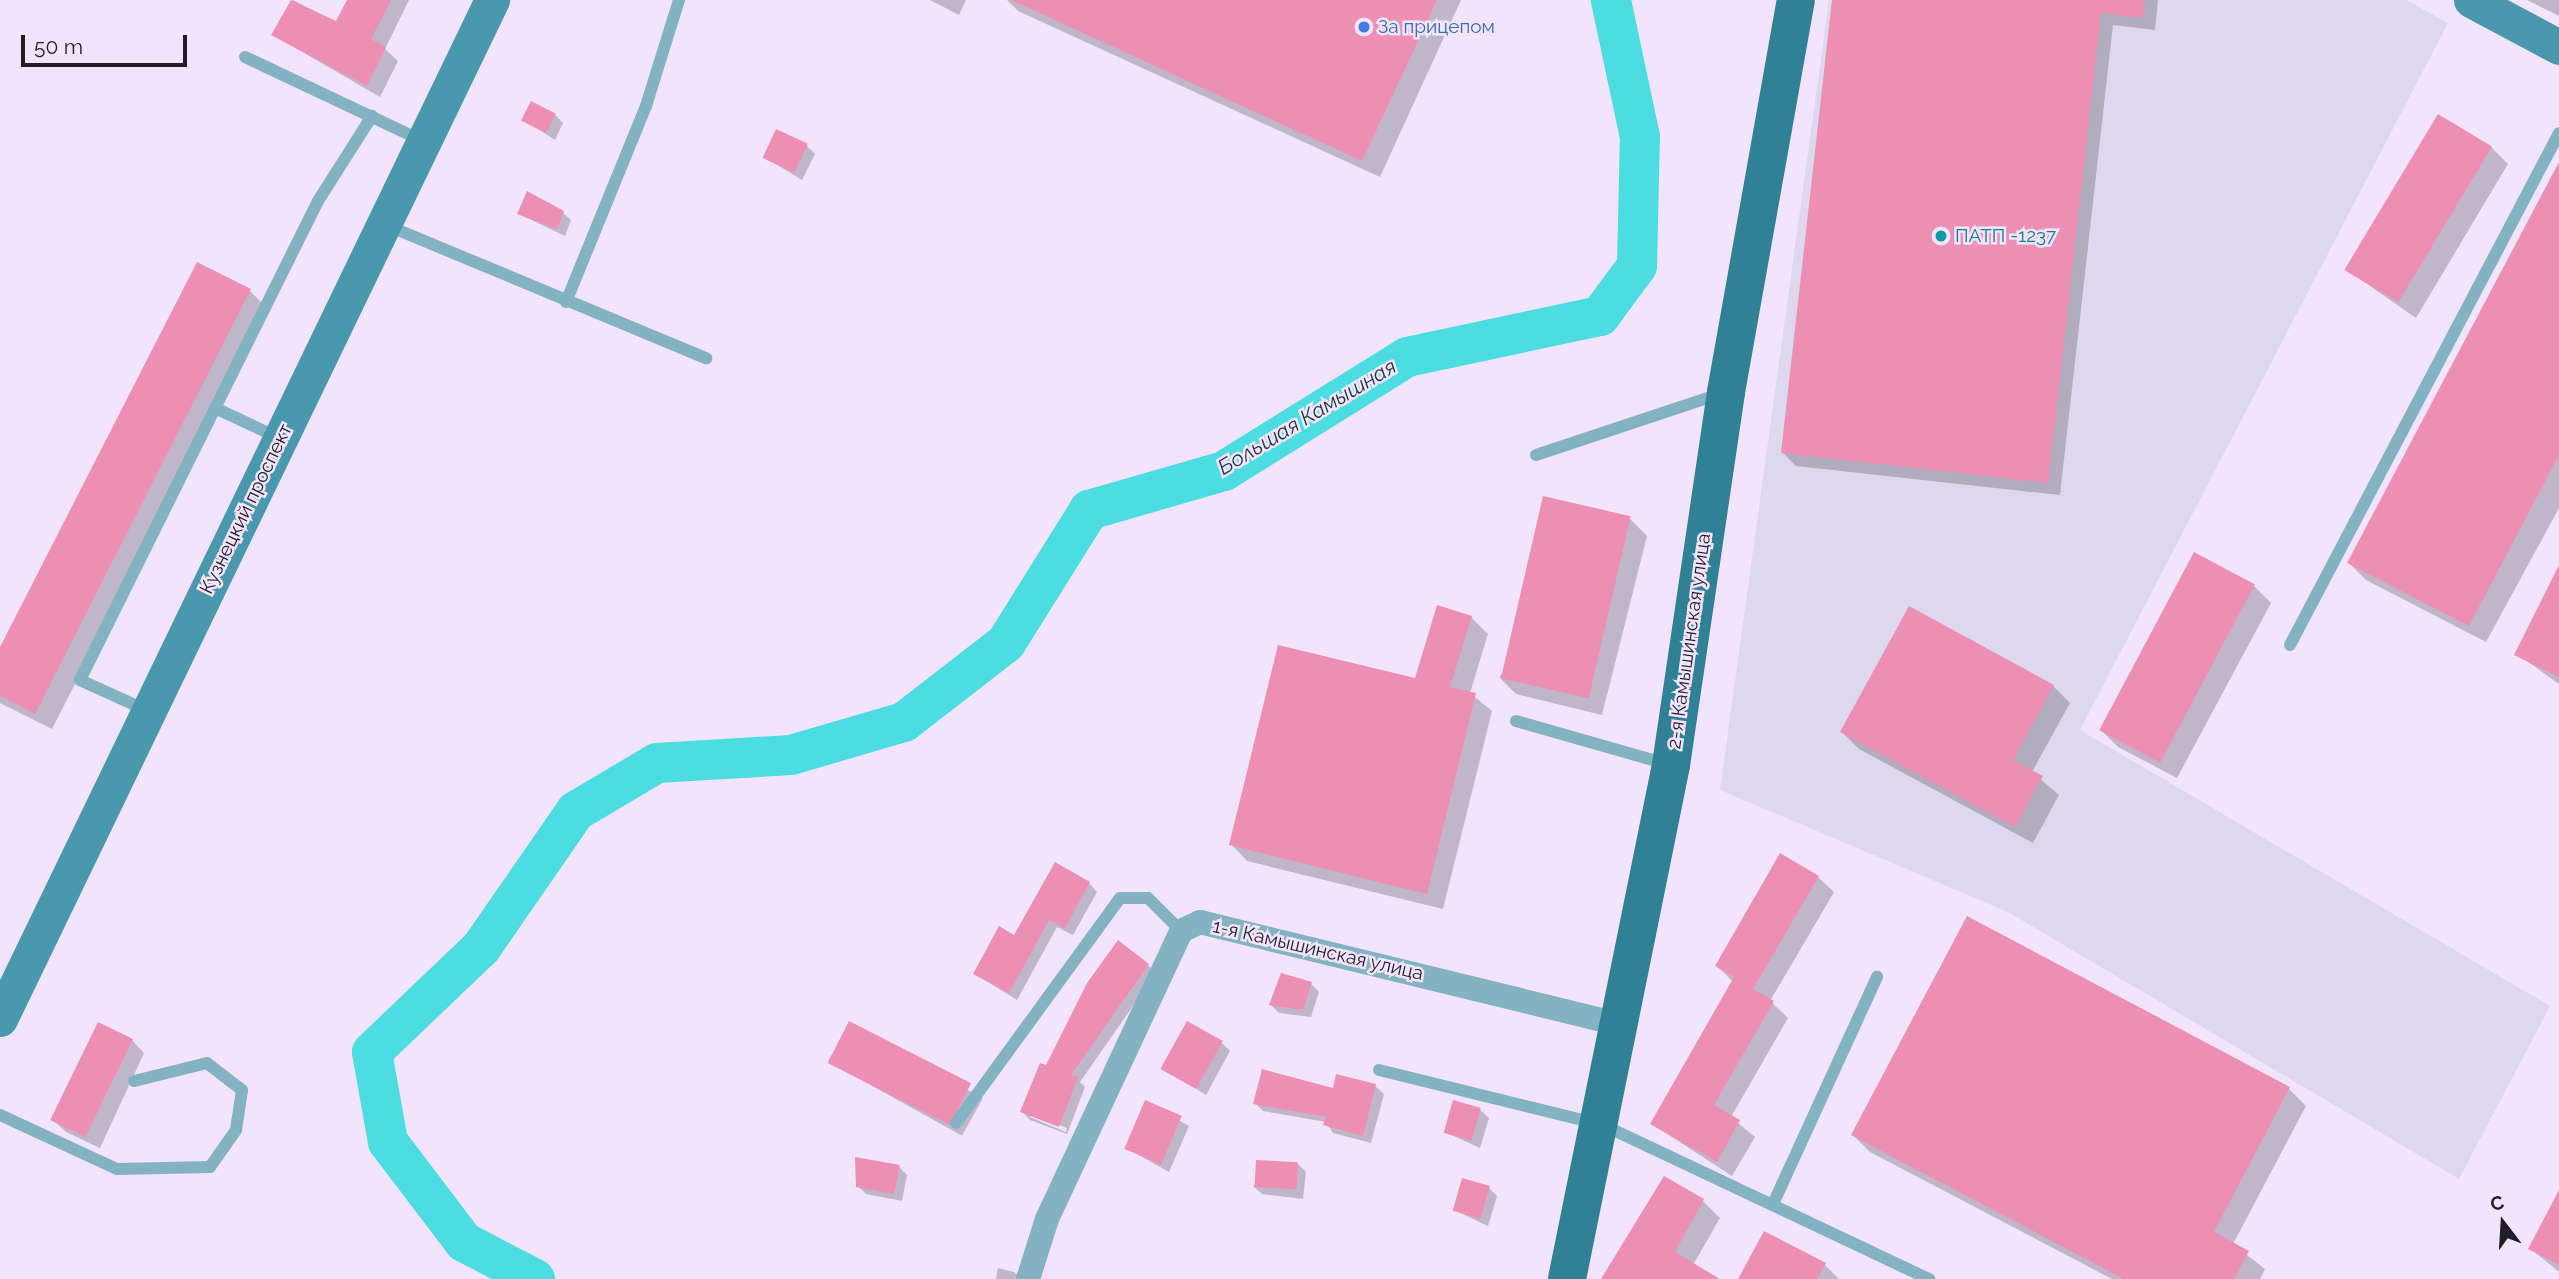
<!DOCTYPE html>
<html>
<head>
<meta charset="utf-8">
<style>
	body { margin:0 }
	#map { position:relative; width:2559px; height:1279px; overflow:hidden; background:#f1e4fc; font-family:Raleway,sans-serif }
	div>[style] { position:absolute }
	.industrial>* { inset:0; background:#ded8ee }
	.shadow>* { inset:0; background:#0003; transform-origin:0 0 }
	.river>* { height:40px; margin:-20px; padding:0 20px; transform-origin:20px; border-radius:20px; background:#4bdde2 }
	.building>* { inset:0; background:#ed8fb3; transform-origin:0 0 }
	.lane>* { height:12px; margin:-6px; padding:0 6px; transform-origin:6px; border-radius:6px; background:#83b3c2 }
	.street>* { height:24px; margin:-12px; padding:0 12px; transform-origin:12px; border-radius:12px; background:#83b3c2 }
	.secondary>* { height:35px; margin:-17.5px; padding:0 17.5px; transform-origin:17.5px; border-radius:17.5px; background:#4a98ad }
	.primary>* { height:38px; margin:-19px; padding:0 19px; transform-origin:19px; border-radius:19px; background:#318196 }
	.dots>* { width:19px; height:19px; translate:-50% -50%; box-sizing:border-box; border:4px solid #f1e4fc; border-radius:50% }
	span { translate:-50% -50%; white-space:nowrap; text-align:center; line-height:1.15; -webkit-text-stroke:5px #f1e4fc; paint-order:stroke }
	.shop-label { font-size:19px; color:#366cbe }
	.left { translate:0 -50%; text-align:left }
	.culture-label { font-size:19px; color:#0d838f }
	.street-label { font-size:19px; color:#211d25 }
	.water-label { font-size:21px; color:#1e3737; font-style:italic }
	.north { position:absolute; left:2468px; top:1188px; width:70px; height:70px; -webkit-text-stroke:5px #f1e4fc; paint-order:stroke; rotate:343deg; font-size:19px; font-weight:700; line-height:28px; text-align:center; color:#211d25 }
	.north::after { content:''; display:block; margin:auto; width:24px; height:32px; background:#211d25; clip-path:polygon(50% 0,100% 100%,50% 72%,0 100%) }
	.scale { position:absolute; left:21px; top:35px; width:166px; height:32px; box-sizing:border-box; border:4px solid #211d25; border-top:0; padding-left:9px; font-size:21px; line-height:24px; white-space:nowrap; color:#211d25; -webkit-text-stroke:5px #f1e4fc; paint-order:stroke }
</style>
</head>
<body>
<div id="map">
	<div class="industrial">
		<i style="clip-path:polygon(1829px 0,2406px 0,2448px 23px,2080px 730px,2550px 1006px,2459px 1179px,2008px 912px,1720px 790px)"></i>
	</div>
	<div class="shadow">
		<i style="clip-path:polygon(293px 0,337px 23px,349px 0,409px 0,385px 49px,398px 61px,380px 97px,273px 35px)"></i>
		<i style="clip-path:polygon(930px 0,966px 0,959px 15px)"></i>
		<i style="clip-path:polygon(1007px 0,1461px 0,1380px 177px,1018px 11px)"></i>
		<i style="clip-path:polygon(1834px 0,2158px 0,2155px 30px,2113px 25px,2060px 495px,1796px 466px,1783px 453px)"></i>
		<i style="clip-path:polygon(2527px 0,2559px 0,2559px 16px)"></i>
		<i style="clip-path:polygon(555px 115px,563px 123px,555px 140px,524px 120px)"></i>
		<i style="clip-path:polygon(807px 146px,815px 154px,802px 180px,764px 157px)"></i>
		<i style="clip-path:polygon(2491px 147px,2508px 164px,2416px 318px,2347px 270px)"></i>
		<i style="clip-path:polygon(2559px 166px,2559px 508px,2486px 642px,2366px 580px,2349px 563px)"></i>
		<i style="clip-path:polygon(562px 212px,571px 220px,565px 236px,519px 214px)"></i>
		<i style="clip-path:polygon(197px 264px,250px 291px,267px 308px,52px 729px,0 703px,0 651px)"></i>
		<i style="clip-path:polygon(1630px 519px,1647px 536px,1602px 715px,1516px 694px,1499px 677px)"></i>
		<i style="clip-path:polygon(2559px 569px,2559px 684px,2517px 654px)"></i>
		<i style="clip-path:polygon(2254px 586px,2271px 603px,2177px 778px,2118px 747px,2101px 730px)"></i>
		<i style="clip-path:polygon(1471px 617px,1488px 634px,1470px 693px,1492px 711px,1443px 909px,1247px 861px,1231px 844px,1416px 680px)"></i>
		<i style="clip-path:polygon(2053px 686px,2070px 703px,2032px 772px,2059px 795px,2033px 843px,1859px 749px,1842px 732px)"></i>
		<i style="clip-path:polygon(1818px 877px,1834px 892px,1770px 1001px,1788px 1018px,1731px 1117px,1755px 1137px,1732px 1176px,1652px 1124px,1733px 982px,1717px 966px)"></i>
		<i style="clip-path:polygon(1089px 883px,1097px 892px,1073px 935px,1057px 927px,1017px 1000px,975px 974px)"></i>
		<i style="clip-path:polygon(1968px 919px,2289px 1089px,2306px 1106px,2233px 1244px,2265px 1269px,2260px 1279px,2112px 1279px,1870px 1152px,1853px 1135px)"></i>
		<i style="clip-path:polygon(evenodd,1148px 965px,1156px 973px,1080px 1082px,1085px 1087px,1067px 1134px,1030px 1120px,1022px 1111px,1047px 1067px,1148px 965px,1030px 1114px,1067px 1128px,1066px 1132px,1030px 1117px,1030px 1114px)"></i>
		<i style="clip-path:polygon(1311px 984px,1319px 992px,1311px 1017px,1279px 1013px,1271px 1005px)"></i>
		<i style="left:849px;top:1024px;width:153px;height:43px;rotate:29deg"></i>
		<i style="clip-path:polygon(132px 1040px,144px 1053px,100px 1148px,66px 1132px,53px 1120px)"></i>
		<i style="clip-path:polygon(1222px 1043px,1230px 1051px,1206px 1095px,1164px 1068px)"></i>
		<i style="clip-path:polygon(1375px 1086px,1384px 1094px,1371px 1143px,1333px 1133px,1326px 1122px,1263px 1111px,1255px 1103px)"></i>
		<i style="clip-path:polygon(1146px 1102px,1189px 1126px,1169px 1172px,1126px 1148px)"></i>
		<i style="clip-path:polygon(1480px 1110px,1489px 1118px,1480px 1148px,1445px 1132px)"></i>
		<i style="clip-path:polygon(1298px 1164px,1306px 1172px,1303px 1199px,1262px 1194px,1253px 1186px)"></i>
		<i style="clip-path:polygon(899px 1167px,907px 1175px,902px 1201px,866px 1194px,858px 1186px)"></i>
		<i style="clip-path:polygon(1489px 1188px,1497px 1196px,1488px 1226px,1454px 1210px)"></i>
		<i style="clip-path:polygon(2559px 1194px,2559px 1272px,2530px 1248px)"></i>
		<i style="clip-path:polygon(1703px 1201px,1720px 1218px,1693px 1265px,1717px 1279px,1603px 1279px)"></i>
		<i style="clip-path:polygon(1825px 1265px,1839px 1279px,1740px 1279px)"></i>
		<i style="clip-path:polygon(998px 1268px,1014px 1272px,1021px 1279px,996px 1279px)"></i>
	</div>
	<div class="river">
		<i style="left:535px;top:1279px;width:80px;rotate:-152.5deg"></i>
		<i style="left:464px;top:1242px;width:126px;rotate:-127.2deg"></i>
		<i style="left:388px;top:1142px;width:91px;rotate:-100.1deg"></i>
		<i style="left:372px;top:1052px;width:151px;rotate:-43.7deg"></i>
		<i style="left:481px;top:948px;width:167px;rotate:-55.3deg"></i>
		<i style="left:576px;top:811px;width:94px;rotate:-30.7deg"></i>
		<i style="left:657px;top:763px;width:134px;rotate:-3.4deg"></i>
		<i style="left:791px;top:755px;width:118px;rotate:-16.3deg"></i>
		<i style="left:904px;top:722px;width:129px;rotate:-37.8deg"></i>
		<i style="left:1006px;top:643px;width:157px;rotate:-58deg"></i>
		<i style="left:1089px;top:510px;width:141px;rotate:-16.1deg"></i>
		<i style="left:1224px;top:471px;width:216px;rotate:-31.9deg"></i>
		<i style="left:1407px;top:357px;width:197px;rotate:-12deg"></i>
		<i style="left:1600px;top:316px;width:62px;rotate:-53.5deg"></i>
		<i style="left:1637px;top:266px;width:129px;rotate:-88.7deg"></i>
		<i style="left:1640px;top:137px;width:140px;rotate:-102deg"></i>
	</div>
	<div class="building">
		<i style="clip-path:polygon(291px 0,336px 21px,347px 0,391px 0,371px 39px,386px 47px,367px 86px,271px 35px)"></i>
		<i style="clip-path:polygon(1011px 0,1437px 0,1362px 161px)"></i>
		<i style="clip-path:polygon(1832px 0,2145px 0,2143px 18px,2101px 13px,2048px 483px,1781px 453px)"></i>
		<i style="left:531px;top:101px;width:28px;height:22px;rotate:27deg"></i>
		<i style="left:2438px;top:114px;width:63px;height:182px;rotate:31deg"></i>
		<i style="left:776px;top:129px;width:35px;height:32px;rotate:25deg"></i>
		<i style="clip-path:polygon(2559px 162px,2559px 455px,2469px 626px,2347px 563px)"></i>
		<i style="clip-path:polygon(527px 191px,564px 211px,557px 229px,517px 214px)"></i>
		<i style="clip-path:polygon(197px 262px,251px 289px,35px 714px,0 696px,0 647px)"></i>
		<i style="left:1543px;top:496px;width:90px;height:187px;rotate:13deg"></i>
		<i style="left:2194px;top:552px;width:69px;height:202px;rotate:28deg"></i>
		<i style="clip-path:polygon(2559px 565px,2559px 677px,2514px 655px)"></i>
		<i style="clip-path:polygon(1437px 605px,1472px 616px,1450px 687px,1476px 693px,1427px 894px,1229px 845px,1278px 645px,1415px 678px)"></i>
		<i style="clip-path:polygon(1909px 606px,2054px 685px,2013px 760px,2043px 776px,2015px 827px,1840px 732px)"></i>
		<i style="clip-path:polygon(1780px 853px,1819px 876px,1753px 989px,1774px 1001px,1714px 1105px,1740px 1120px,1717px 1162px,1650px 1124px,1734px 977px,1715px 966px)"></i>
		<i style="clip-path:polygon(1055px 862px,1090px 882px,1065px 928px,1049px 920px,1009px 993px,973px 974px,999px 926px,1014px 935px)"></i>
		<i style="clip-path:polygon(1967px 916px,2290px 1087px,2214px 1232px,2249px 1251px,2234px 1279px,2124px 1279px,1851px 1135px)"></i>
		<i style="clip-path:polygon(1118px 940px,1149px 964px,1071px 1075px,1078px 1077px,1059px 1127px,1020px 1112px,1040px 1063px,1046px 1065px,1087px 983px)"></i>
		<i style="clip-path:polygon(1281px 973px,1312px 982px,1303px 1010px,1269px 1005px)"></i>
		<i style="left:849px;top:1021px;width:137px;height:47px;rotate:27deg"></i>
		<i style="left:1187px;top:1021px;width:41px;height:55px;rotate:29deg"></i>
		<i style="left:98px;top:1022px;width:39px;height:109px;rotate:26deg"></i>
		<i style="clip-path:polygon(1262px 1069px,1333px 1088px,1336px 1074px,1376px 1084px,1363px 1136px,1323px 1125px,1326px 1117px,1253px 1104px)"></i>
		<i style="left:1145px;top:1100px;width:40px;height:53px;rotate:23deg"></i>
		<i style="left:1453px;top:1100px;width:29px;height:34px;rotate:16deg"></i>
		<i style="clip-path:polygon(855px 1157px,900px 1165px,894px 1194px,856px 1187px)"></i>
		<i style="left:1256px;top:1160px;width:42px;height:27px;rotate:3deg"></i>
		<i style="clip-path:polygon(1664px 1176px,1704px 1199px,1675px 1252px,1720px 1279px,1601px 1279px)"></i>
		<i style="left:1462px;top:1178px;width:29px;height:34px;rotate:16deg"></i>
		<i style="clip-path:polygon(2559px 1190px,2559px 1265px,2528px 1249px)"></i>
		<i style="clip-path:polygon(1764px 1231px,1826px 1263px,1817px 1279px,1738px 1279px)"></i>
	</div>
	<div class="lane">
		<i style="left:245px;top:57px;width:197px;rotate:25.3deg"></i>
		<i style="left:386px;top:225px;width:347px;rotate:22.6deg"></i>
		<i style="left:566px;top:302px;width:212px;rotate:-67.8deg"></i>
		<i style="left:646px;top:106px;width:111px;rotate:-72.7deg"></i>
		<i style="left:215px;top:408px;width:68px;rotate:25.1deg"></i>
		<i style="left:1536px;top:455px;width:193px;rotate:-18.4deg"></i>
		<i style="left:2290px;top:645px;width:578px;rotate:-62.28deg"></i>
		<i style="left:146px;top:710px;width:72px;rotate:-155.6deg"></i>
		<i style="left:80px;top:680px;width:535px;rotate:-63.58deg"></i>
		<i style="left:318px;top:201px;width:101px;rotate:-57.6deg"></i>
		<i style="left:1516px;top:721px;width:157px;rotate:15.9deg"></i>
		<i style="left:1379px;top:1070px;width:231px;rotate:13.8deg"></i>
		<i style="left:1603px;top:1125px;width:361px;rotate:25.3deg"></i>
		<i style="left:0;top:1115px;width:129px;rotate:24.8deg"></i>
		<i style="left:117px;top:1169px;width:93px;rotate:-1.2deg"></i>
		<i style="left:210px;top:1167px;width:45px;rotate:-54.9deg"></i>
		<i style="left:236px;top:1130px;width:40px;rotate:-81.5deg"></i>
		<i style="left:242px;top:1090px;width:44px;rotate:-142.4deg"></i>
		<i style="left:207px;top:1063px;width:75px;rotate:166.1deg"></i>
		<i style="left:956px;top:1123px;width:278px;rotate:-53.9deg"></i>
		<i style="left:1120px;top:898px;width:28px"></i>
		<i style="left:1148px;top:898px;width:47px;rotate:45deg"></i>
		<i style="left:1773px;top:1204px;width:250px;rotate:-65.4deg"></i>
	</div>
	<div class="street">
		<i style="left:1028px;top:1279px;width:63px;rotate:-72.4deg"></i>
		<i style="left:1047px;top:1219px;width:318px;rotate:-65deg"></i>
		<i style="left:1181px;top:931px;width:21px;rotate:-25deg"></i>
		<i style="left:1200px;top:922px;width:433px;rotate:13.7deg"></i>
	</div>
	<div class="secondary">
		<i style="left:2471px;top:0;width:100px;rotate:28.1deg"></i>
		<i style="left:0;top:1019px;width:1132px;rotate:-64.23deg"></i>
	</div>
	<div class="primary">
		<i style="left:1567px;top:1279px;width:524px;rotate:-78.56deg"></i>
		<i style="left:1671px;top:765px;width:377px;rotate:-81.6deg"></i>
		<i style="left:1726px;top:392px;width:398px;rotate:-79.9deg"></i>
	</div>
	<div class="dots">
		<i style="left:1364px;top:27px;background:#3f7fe0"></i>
		<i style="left:1941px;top:236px;background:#0f9aa8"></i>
	</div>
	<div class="shop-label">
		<span class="left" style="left:1378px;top:27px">За прицепом</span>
	</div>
	<div class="culture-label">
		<span class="left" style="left:1955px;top:236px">ПАТП -1237</span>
	</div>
	<div class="street-label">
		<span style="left:246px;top:509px;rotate:-64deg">Кузнецкий проспект</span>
		<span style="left:1689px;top:641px;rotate:-82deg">2-я Камышинская улица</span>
		<span style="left:1318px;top:950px;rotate:13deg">1-я Камышинская улица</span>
	</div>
	<div class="water-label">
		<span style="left:1307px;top:417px;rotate:-31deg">Большая Камышная</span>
	</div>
	<div class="north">С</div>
	<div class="scale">50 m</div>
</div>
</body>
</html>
